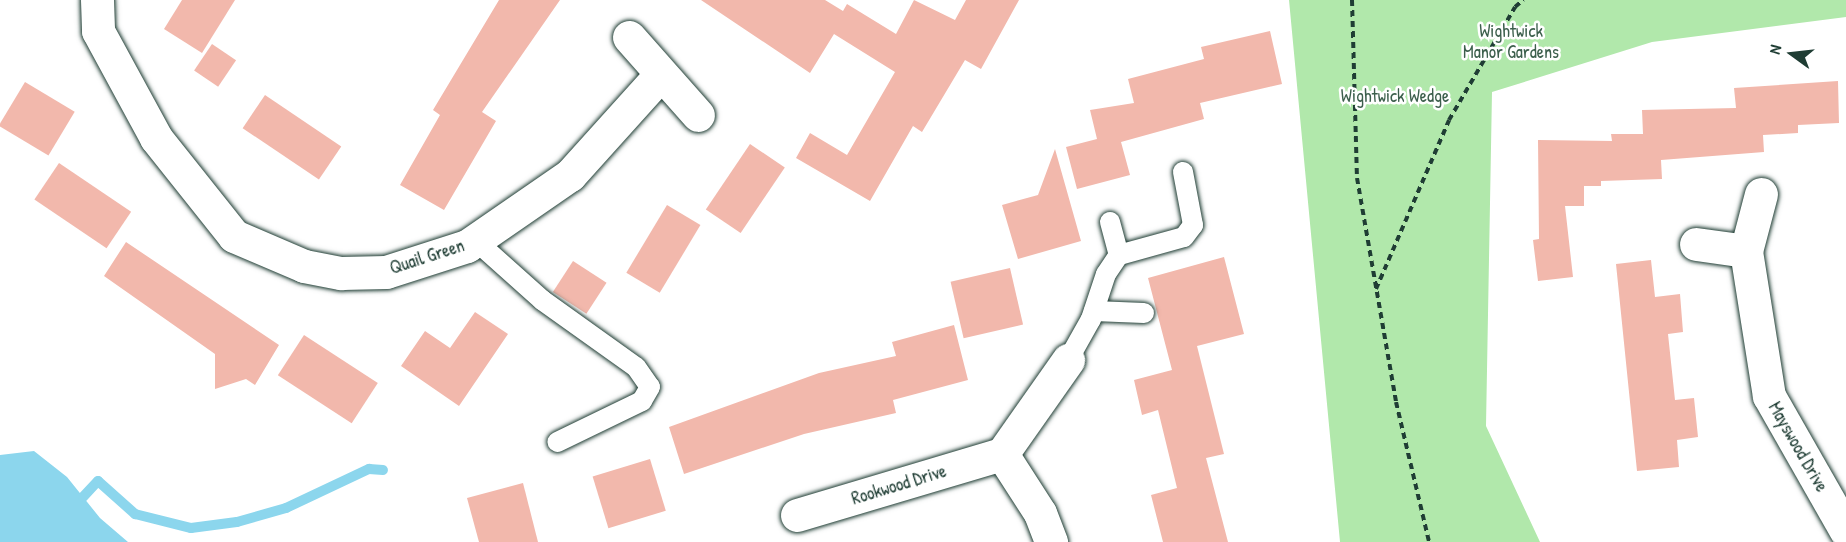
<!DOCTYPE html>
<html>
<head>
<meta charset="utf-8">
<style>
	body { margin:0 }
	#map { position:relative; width:1846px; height:542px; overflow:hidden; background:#fff; font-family:"Patrick Hand",sans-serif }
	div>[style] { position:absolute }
	.green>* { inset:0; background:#b1e8ab }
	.water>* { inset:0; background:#8cd6ed }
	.stream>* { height:10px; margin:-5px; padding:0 5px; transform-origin:5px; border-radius:5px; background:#8cd6ed }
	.building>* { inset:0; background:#f2b8ac; transform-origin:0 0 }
	.path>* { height:4px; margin-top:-2px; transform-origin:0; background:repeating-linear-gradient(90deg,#1f3d34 0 6px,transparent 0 10.5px) }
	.roads { filter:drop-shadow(0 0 2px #1f3d34) drop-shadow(0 0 2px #1f3d34) }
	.lane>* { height:20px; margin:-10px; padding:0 10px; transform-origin:10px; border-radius:10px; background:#fff }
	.street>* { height:33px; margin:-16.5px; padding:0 16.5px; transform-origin:16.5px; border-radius:16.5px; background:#fff }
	span { translate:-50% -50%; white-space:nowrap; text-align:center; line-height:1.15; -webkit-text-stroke:5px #fff; paint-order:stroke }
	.park-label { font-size:18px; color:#3c5f4c }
	.street-label { font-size:18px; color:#1f3d34 }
	.north { position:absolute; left:1762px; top:24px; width:60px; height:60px; -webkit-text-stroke:4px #fff; paint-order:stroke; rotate:285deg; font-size:16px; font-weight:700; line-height:24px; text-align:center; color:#1f3d34 }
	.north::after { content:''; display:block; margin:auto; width:21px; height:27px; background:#1f3d34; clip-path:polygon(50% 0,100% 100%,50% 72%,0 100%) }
</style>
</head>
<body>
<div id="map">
	<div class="green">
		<i style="clip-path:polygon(1289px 0,1846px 0,1846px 17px,1652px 42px,1492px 92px,1486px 426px,1540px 542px,1340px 542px)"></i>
	</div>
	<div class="water">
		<i style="clip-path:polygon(34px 451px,67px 477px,100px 518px,128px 542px,0 542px,0 455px)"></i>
	</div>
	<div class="stream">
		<i style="left:83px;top:497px;width:22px;rotate:-47deg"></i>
		<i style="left:98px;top:481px;width:50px;rotate:41.7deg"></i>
		<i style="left:135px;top:514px;width:58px;rotate:14deg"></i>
		<i style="left:191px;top:528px;width:46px;rotate:-7.4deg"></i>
		<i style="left:237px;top:522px;width:51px;rotate:-15.9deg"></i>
		<i style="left:286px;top:508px;width:92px;rotate:-25.2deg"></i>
		<i style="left:369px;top:469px;width:14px;rotate:4deg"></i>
	</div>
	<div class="building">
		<i style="clip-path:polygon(182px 0,235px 0,202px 53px,164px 29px)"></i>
		<i style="clip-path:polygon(499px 0,560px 0,482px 112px,496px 121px,444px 210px,400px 185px,440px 115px,433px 110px)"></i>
		<i style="clip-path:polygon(701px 0,825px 0,843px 11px,847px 4px,896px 34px,914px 0,955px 20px,966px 0,1019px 0,981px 69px,965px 60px,922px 132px,913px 126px,870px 201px,796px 158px,810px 133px,847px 155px,895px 72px,834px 34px,810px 73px)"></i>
		<i style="clip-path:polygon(1270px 31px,1282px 84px,1200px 103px,1204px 119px,1121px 142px,1130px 175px,1077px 189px,1066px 147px,1097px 139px,1090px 110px,1134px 103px,1128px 79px,1204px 59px,1201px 47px)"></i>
		<i style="left:212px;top:44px;width:29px;height:32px;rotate:34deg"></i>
		<i style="clip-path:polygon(1838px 81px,1839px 123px,1798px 125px,1798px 133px,1763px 135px,1764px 152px,1661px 160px,1662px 179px,1601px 181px,1601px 186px,1584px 186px,1584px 206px,1565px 206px,1573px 277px,1538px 281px,1533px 240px,1539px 239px,1538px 140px,1612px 141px,1611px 134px,1643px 134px,1642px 110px,1736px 108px,1734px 88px)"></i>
		<i style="left:25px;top:82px;width:58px;height:51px;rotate:31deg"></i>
		<i style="left:265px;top:95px;width:92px;height:40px;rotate:34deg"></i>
		<i style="left:750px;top:144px;width:42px;height:79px;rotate:34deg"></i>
		<i style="clip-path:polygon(1055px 149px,1081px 241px,1018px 259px,1002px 205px,1038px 195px)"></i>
		<i style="left:59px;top:163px;width:87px;height:44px;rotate:34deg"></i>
		<i style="left:667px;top:205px;width:39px;height:79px;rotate:31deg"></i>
		<i style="clip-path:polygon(126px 242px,279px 345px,255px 385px,246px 379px,215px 389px,215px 354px,104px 276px)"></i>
		<i style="clip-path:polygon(1224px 257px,1244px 334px,1197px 346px,1224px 454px,1206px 458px,1228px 542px,1163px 542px,1151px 495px,1177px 488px,1158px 410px,1142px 415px,1134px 380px,1172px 370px,1148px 278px)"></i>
		<i style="clip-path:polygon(1651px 260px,1655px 297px,1680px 294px,1683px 332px,1668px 334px,1675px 400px,1694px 398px,1698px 437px,1677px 440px,1679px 467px,1637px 471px,1616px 264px)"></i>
		<i style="left:573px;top:261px;width:40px;height:37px;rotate:33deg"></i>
		<i style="left:1010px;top:268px;width:58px;height:61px;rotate:77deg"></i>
		<i style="clip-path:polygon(475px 312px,508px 334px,459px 406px,401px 366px,425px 331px,450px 348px)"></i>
		<i style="clip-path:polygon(954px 325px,968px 380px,893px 400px,896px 413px,804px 434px,684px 474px,669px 427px,819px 373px,896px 356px,892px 342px)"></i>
		<i style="left:304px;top:335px;width:88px;height:48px;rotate:33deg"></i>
		<i style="left:650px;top:459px;width:54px;height:60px;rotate:73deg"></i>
		<i style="clip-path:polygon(523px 483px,538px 542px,479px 542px,467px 498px)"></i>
	</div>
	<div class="path">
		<i style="left:1352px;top:0;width:178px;rotate:88.4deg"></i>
		<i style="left:1357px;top:178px;width:227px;rotate:80.1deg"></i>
		<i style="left:1396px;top:402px;width:144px;rotate:76.7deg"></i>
		<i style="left:1376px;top:289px;width:184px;rotate:-66.6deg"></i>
		<i style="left:1449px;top:120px;width:131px;rotate:-59.7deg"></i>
		<i style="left:1515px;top:7px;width:11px;rotate:-41deg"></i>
	</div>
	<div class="roads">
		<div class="lane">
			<i style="left:1110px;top:222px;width:34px;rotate:75deg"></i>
			<i style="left:475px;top:240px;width:90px;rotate:41.8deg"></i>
			<i style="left:542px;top:300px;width:115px;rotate:35.5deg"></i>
			<i style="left:636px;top:367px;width:24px;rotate:55deg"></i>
			<i style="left:650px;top:387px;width:16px;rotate:120deg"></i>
			<i style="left:642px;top:401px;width:94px;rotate:154.2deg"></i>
			<i style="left:1094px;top:311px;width:50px;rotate:2.3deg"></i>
			<i style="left:1068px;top:360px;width:47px;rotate:-60.7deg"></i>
			<i style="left:1091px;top:319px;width:47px;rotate:-71.6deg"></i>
			<i style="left:1106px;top:274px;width:23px;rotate:-56deg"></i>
			<i style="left:1119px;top:255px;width:67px;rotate:-15.5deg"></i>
			<i style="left:1184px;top:237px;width:15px;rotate:-53deg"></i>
			<i style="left:1193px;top:225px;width:54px;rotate:-100.7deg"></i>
		</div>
		<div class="street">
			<i style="left:97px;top:0;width:31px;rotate:88deg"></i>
			<i style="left:98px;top:31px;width:122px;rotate:61.5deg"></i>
			<i style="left:156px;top:138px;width:125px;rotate:51.5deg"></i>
			<i style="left:234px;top:236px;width:76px;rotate:23.2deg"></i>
			<i style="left:304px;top:266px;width:38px;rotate:11deg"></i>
			<i style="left:341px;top:273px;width:45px;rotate:-1.3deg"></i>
			<i style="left:386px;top:272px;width:85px;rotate:-17.8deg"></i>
			<i style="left:467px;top:246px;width:125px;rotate:-34.6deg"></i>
			<i style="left:570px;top:175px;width:135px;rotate:-48deg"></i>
			<i style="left:629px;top:37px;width:104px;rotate:48.5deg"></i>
			<i style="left:1761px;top:194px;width:59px;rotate:104.7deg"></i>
			<i style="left:1746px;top:251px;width:147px;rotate:81deg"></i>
			<i style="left:1769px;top:396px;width:155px;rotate:60.3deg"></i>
			<i style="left:1696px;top:244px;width:50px;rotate:8deg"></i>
			<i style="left:1002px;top:454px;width:70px;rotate:57.2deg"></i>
			<i style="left:1040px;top:513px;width:31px;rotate:69deg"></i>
			<i style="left:797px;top:515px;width:214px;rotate:-16.6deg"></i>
			<i style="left:1002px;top:454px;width:115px;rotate:-54.9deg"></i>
		</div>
	</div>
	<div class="park-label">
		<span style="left:1511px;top:42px">Wightwick<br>Manor Gardens</span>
		<span style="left:1395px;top:96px">Wightwick Wedge</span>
	</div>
	<div class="street-label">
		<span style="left:427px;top:257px;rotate:-18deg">Quail Green</span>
		<span style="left:1798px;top:447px;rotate:60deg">Mayswood Drive</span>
		<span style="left:899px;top:485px;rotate:-17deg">Rookwood Drive</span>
	</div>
	<div class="north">N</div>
</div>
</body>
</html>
